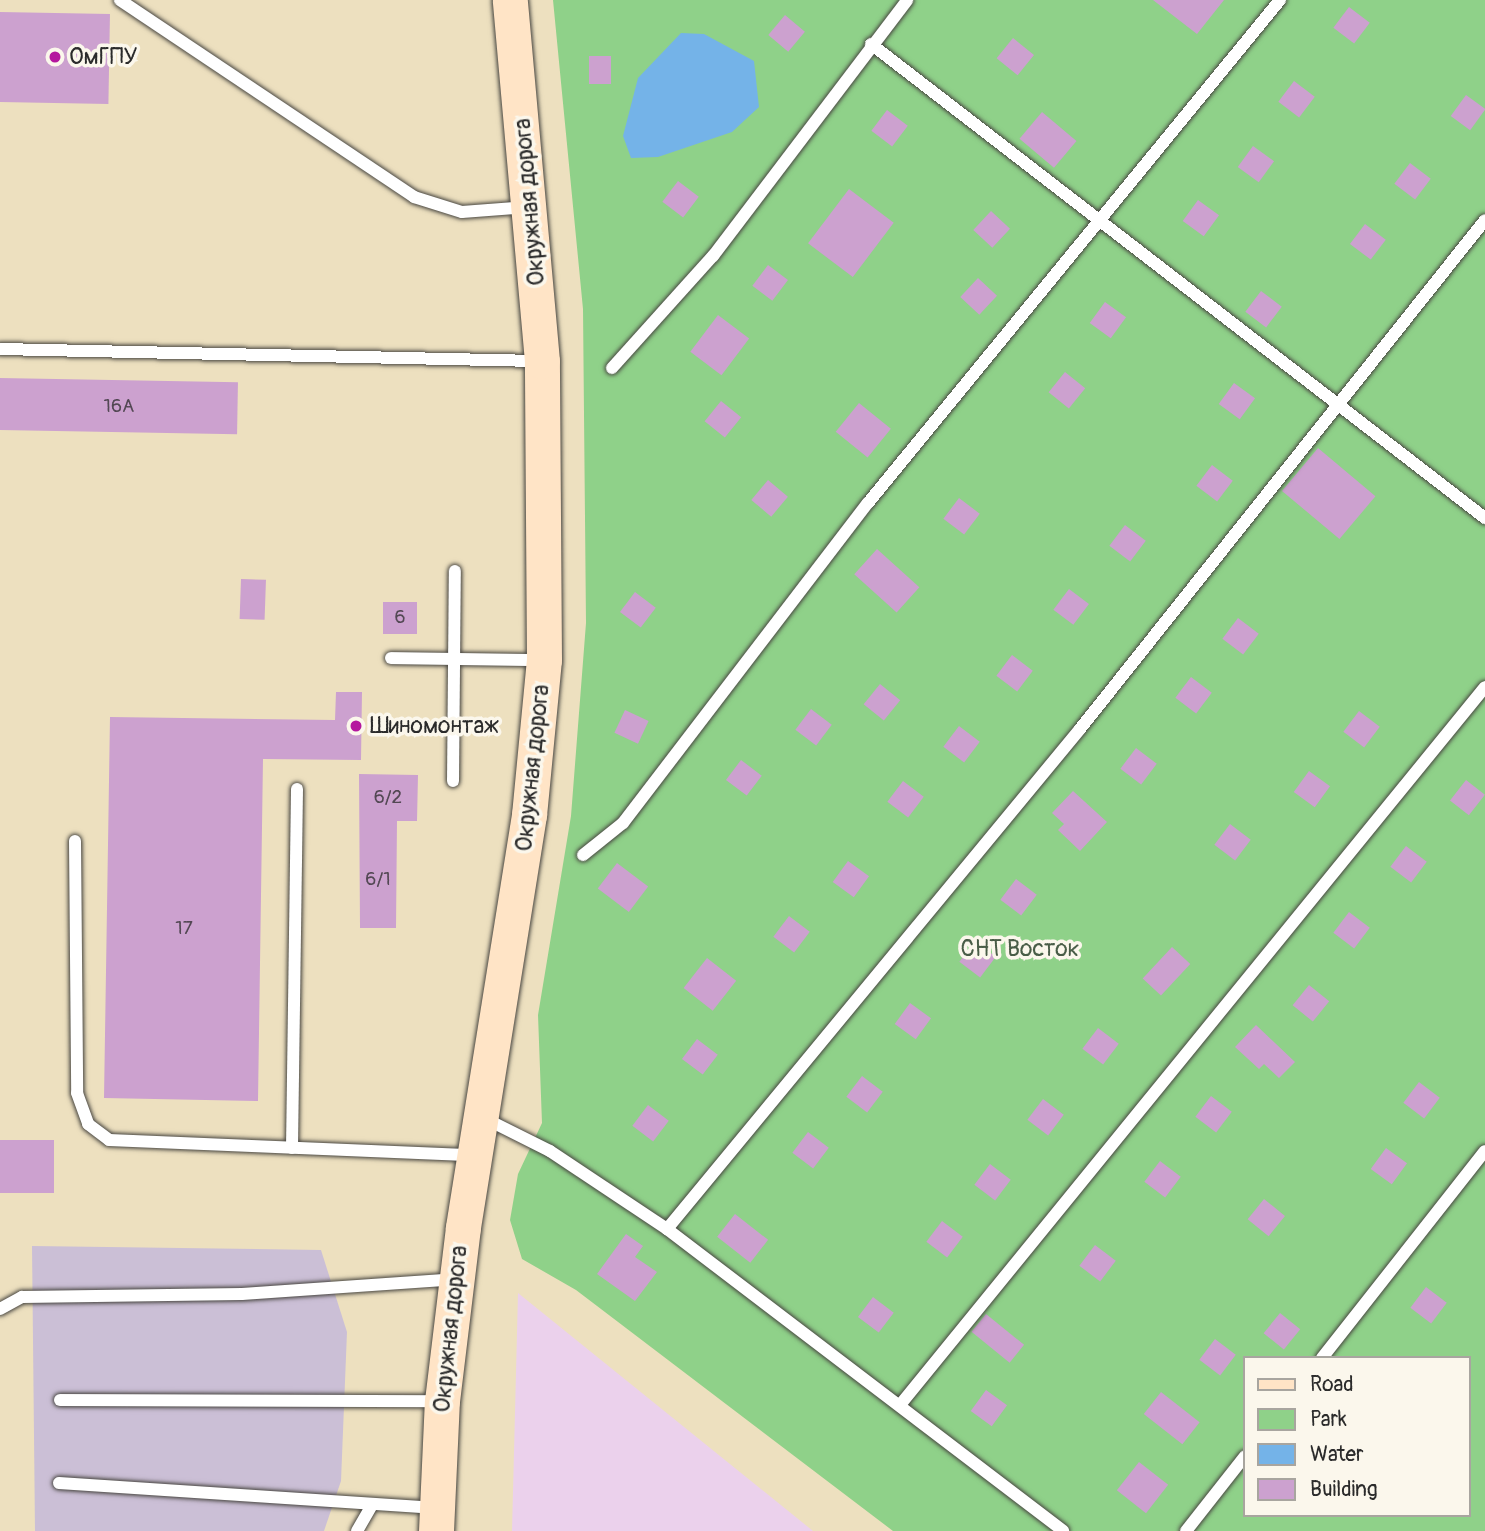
<!DOCTYPE html>
<html>
<head>
<meta charset="utf-8">
<style>
	body { margin:0 }
	#map { position:relative; width:1485px; height:1531px; overflow:hidden; background:#ede0bf; font-family:Pangolin,sans-serif }
	div>[style] { position:absolute }
	.built>* { inset:0; background:#ebd1ec }
	.industrial>* { inset:0; background:#cbbfd6 }
	.green>* { inset:0; background:#8fd189 }
	.water>* { inset:0; background:#74b3e8 }
	.building>* { inset:0; background:#cca1cf; transform-origin:0 0 }
	.roads { filter:drop-shadow(0 0 2px #484641) drop-shadow(0 0 2px #484641) }
	.lane>* { height:12px; margin:-6px; padding:0 6px; transform-origin:6px; border-radius:6px; background:#fff }
	.secondary>* { height:35px; margin:-17.5px; padding:0 17.5px; transform-origin:17.5px; border-radius:17.5px; background:#ffe4c6 }
	.dots>* { width:19px; height:19px; translate:-50% -50%; box-sizing:border-box; border:4px solid #fbf7ec; border-radius:50% }
	span { translate:-50% -50%; white-space:nowrap; text-align:center; line-height:1.15; -webkit-text-stroke:7px #fbf7ec; paint-order:stroke }
	.number-label { font-size:19px; color:#534854 }
	.number-label span { -webkit-text-stroke-width:0 }
	.poi-label { font-size:23px; color:#2b2b2b }
	.left { translate:0 -50%; text-align:left }
	.street-label { font-size:23px; color:#2b2b2b }
	.park-label { font-size:23px; color:#495d47 }
	.legend { position:absolute; left:1243px; top:1356px; width:228px; height:161px; box-sizing:border-box; background:#fbf7ec; border:2px solid #a8a59f; margin:0; padding:9px 12px; list-style:none; font-size:21px; color:#2b2b2b }
	.legend li { display:flex; align-items:center; gap:14px; height:35px }
	.legend b { width:35px; border:2px solid #a8a59f }
</style>
</head>
<body>
<div id="map">
	<div class="built">
		<i style="clip-path:polygon(518px 1293px,813px 1531px,512px 1531px)"></i>
	</div>
	<div class="industrial">
		<i style="clip-path:polygon(32px 1246px,321px 1250px,347px 1332px,341px 1481px,324px 1531px,35px 1531px)"></i>
	</div>
	<div class="green">
		<i style="clip-path:polygon(evenodd,553px 0,1485px 0,1485px 1531px,893px 1531px,576px 1290px,522px 1259px,510px 1220px,518px 1174px,542px 1123px,538px 1015px,571px 816px,586px 623px,583px 309px,553px 0,1245px 1358px,1469px 1358px,1469px 1515px,1245px 1515px,1245px 1358px)"></i>
	</div>
	<div class="water">
		<i style="clip-path:polygon(681px 33px,704px 34px,754px 61px,759px 107px,732px 132px,658px 157px,631px 158px,623px 136px,638px 78px)"></i>
	</div>
	<div class="building">
		<i style="clip-path:polygon(1153px 0,1224px 0,1197px 34px)"></i>
		<i style="left:1349px;top:7px;width:26px;height:26px;rotate:37deg"></i>
		<i style="left:0;top:12px;width:110px;height:90px;rotate:1deg"></i>
		<i style="left:785px;top:15px;width:26px;height:26px;rotate:40deg"></i>
		<i style="left:1013px;top:38px;width:27px;height:26px;rotate:39deg"></i>
		<i style="left:589px;top:56px;width:22px;height:28px"></i>
		<i style="left:1294px;top:81px;width:26px;height:26px;rotate:37deg"></i>
		<i style="left:1466px;top:95px;width:24px;height:26px;rotate:36deg"></i>
		<i style="left:887px;top:110px;width:26px;height:26px;rotate:37deg"></i>
		<i style="left:1042px;top:112px;width:45px;height:35px;rotate:40deg"></i>
		<i style="left:1253px;top:146px;width:26px;height:26px;rotate:36deg"></i>
		<i style="left:1410px;top:163px;width:26px;height:26px;rotate:37deg"></i>
		<i style="left:678px;top:181px;width:26px;height:26px;rotate:37deg"></i>
		<i style="left:849px;top:189px;width:56px;height:68px;rotate:37deg"></i>
		<i style="left:1198px;top:200px;width:26px;height:26px;rotate:36deg"></i>
		<i style="left:991px;top:211px;width:26px;height:26px;rotate:43deg"></i>
		<i style="left:1365px;top:224px;width:26px;height:25px;rotate:37deg"></i>
		<i style="left:768px;top:265px;width:25px;height:26px;rotate:37deg"></i>
		<i style="left:978px;top:278px;width:26px;height:26px;rotate:43deg"></i>
		<i style="left:1261px;top:291px;width:26px;height:26px;rotate:37deg"></i>
		<i style="left:1105px;top:302px;width:26px;height:26px;rotate:36deg"></i>
		<i style="left:718px;top:315px;width:39px;height:46px;rotate:37deg"></i>
		<i style="left:1065px;top:372px;width:26px;height:26px;rotate:39deg"></i>
		<i style="left:0;top:378px;width:238px;height:52px;rotate:1deg"></i>
		<i style="left:1234px;top:383px;width:26px;height:26px;rotate:36deg"></i>
		<i style="left:721px;top:401px;width:26px;height:26px;rotate:39deg"></i>
		<i style="left:859px;top:403px;width:41px;height:37px;rotate:39deg"></i>
		<i style="left:1318px;top:448px;width:75px;height:56px;rotate:40deg"></i>
		<i style="left:1212px;top:465px;width:26px;height:26px;rotate:37deg"></i>
		<i style="left:768px;top:480px;width:26px;height:26px;rotate:40deg"></i>
		<i style="left:959px;top:498px;width:26px;height:26px;rotate:37deg"></i>
		<i style="left:1125px;top:525px;width:26px;height:26px;rotate:37deg"></i>
		<i style="left:877px;top:549px;width:57px;height:34px;rotate:42deg"></i>
		<i style="left:241px;top:579px;width:25px;height:40px;rotate:2deg"></i>
		<i style="left:1069px;top:589px;width:25px;height:26px;rotate:37deg"></i>
		<i style="left:635px;top:592px;width:26px;height:25px;rotate:37deg"></i>
		<i style="left:383px;top:602px;width:34px;height:32px"></i>
		<i style="left:1238px;top:618px;width:26px;height:26px;rotate:37deg"></i>
		<i style="left:1012px;top:655px;width:26px;height:26px;rotate:37deg"></i>
		<i style="left:1191px;top:677px;width:26px;height:26px;rotate:37deg"></i>
		<i style="left:880px;top:684px;width:26px;height:26px;rotate:39deg"></i>
		<i style="clip-path:polygon(336px 692px,362px 692px,361px 760px,263px 759px,258px 1101px,104px 1098px,110px 717px,335px 720px)"></i>
		<i style="left:811px;top:709px;width:26px;height:26px;rotate:37deg"></i>
		<i style="left:625px;top:710px;width:26px;height:25px;rotate:25deg"></i>
		<i style="left:1359px;top:711px;width:26px;height:26px;rotate:37deg"></i>
		<i style="left:959px;top:726px;width:26px;height:26px;rotate:37deg"></i>
		<i style="left:1136px;top:748px;width:26px;height:26px;rotate:37deg"></i>
		<i style="left:741px;top:760px;width:26px;height:25px;rotate:37deg"></i>
		<i style="left:1309px;top:771px;width:26px;height:26px;rotate:36deg"></i>
		<i style="clip-path:polygon(359px 774px,418px 775px,417px 821px,397px 821px,396px 928px,360px 928px)"></i>
		<i style="left:1466px;top:780px;width:24px;height:26px;rotate:38deg"></i>
		<i style="left:903px;top:781px;width:26px;height:26px;rotate:37deg"></i>
		<i style="clip-path:polygon(1073px 791px,1107px 822px,1080px 851px,1058px 830px,1064px 824px,1052px 813px)"></i>
		<i style="left:1230px;top:824px;width:26px;height:26px;rotate:37deg"></i>
		<i style="left:1406px;top:846px;width:26px;height:26px;rotate:37deg"></i>
		<i style="left:848px;top:861px;width:26px;height:26px;rotate:36deg"></i>
		<i style="left:617px;top:863px;width:39px;height:32px;rotate:37deg"></i>
		<i style="left:1016px;top:879px;width:26px;height:26px;rotate:37deg"></i>
		<i style="left:1349px;top:912px;width:26px;height:26px;rotate:37deg"></i>
		<i style="left:789px;top:916px;width:26px;height:26px;rotate:37deg"></i>
		<i style="left:975px;top:941px;width:26px;height:26px;rotate:37deg"></i>
		<i style="left:1172px;top:947px;width:25px;height:43px;rotate:43deg"></i>
		<i style="left:707px;top:958px;width:37px;height:38px;rotate:38deg"></i>
		<i style="left:1309px;top:985px;width:26px;height:26px;rotate:39deg"></i>
		<i style="left:910px;top:1003px;width:26px;height:26px;rotate:36deg"></i>
		<i style="clip-path:polygon(1256px 1025px,1295px 1062px,1279px 1078px,1264px 1064px,1259px 1069px,1235px 1047px)"></i>
		<i style="left:1098px;top:1028px;width:26px;height:26px;rotate:37deg"></i>
		<i style="left:697px;top:1039px;width:26px;height:25px;rotate:37deg"></i>
		<i style="left:862px;top:1076px;width:26px;height:26px;rotate:37deg"></i>
		<i style="left:1419px;top:1082px;width:26px;height:26px;rotate:37deg"></i>
		<i style="left:1211px;top:1096px;width:26px;height:26px;rotate:37deg"></i>
		<i style="left:1043px;top:1099px;width:26px;height:26px;rotate:37deg"></i>
		<i style="left:648px;top:1105px;width:26px;height:26px;rotate:37deg"></i>
		<i style="left:808px;top:1132px;width:26px;height:26px;rotate:37deg"></i>
		<i style="left:0;top:1140px;width:54px;height:53px"></i>
		<i style="left:1386px;top:1148px;width:26px;height:26px;rotate:36deg"></i>
		<i style="left:1160px;top:1161px;width:26px;height:26px;rotate:37deg"></i>
		<i style="left:990px;top:1164px;width:26px;height:26px;rotate:37deg"></i>
		<i style="left:1264px;top:1199px;width:27px;height:26px;rotate:39deg"></i>
		<i style="left:735px;top:1214px;width:42px;height:29px;rotate:38deg"></i>
		<i style="left:942px;top:1221px;width:26px;height:26px;rotate:37deg"></i>
		<i style="clip-path:polygon(626px 1234px,643px 1246px,635px 1257px,657px 1272px,635px 1301px,597px 1274px)"></i>
		<i style="left:1095px;top:1245px;width:26px;height:26px;rotate:37deg"></i>
		<i style="left:1426px;top:1287px;width:26px;height:26px;rotate:37deg"></i>
		<i style="left:873px;top:1297px;width:26px;height:25px;rotate:37deg"></i>
		<i style="left:1280px;top:1313px;width:26px;height:26px;rotate:39deg"></i>
		<i style="left:986px;top:1314px;width:49px;height:23px;rotate:39deg"></i>
		<i style="left:1215px;top:1339px;width:26px;height:26px;rotate:37deg"></i>
		<i style="left:986px;top:1390px;width:26px;height:26px;rotate:36deg"></i>
		<i style="left:1161px;top:1392px;width:49px;height:28px;rotate:38deg"></i>
		<i style="left:1139px;top:1462px;width:37px;height:36px;rotate:38deg"></i>
	</div>
	<div class="roads">
		<div class="lane">
			<i style="left:120px;top:0;width:354px;rotate:33.8deg"></i>
			<i style="left:414px;top:197px;width:50px;rotate:17.4deg"></i>
			<i style="left:462px;top:212px;width:66px;rotate:-4.3deg"></i>
			<i style="left:871px;top:44px;width:776px;rotate:37.67deg"></i>
			<i style="left:0;top:349px;width:539px;rotate:1.28deg"></i>
			<i style="left:612px;top:368px;width:151px;rotate:-48deg"></i>
			<i style="left:713px;top:256px;width:321px;rotate:-52.8deg"></i>
			<i style="left:391px;top:658px;width:150px;rotate:0.8deg"></i>
			<i style="left:453px;top:781px;width:210px;rotate:-89.5deg"></i>
			<i style="left:75px;top:841px;width:252px;rotate:89.5deg"></i>
			<i style="left:77px;top:1093px;width:33px;rotate:70deg"></i>
			<i style="left:88px;top:1124px;width:26px;rotate:37deg"></i>
			<i style="left:109px;top:1140px;width:363px;rotate:2.4deg"></i>
			<i style="left:583px;top:855px;width:51px;rotate:-38.7deg"></i>
			<i style="left:623px;top:823px;width:403px;rotate:-52.6deg"></i>
			<i style="left:868px;top:503px;width:650px;rotate:-50.68deg"></i>
			<i style="left:484px;top:1118px;width:74px;rotate:26.6deg"></i>
			<i style="left:550px;top:1151px;width:141px;rotate:33.7deg"></i>
			<i style="left:667px;top:1229px;width:498px;rotate:37.3deg"></i>
			<i style="left:292px;top:1148px;width:359px;rotate:-89.2deg"></i>
			<i style="left:667px;top:1229px;width:649px;rotate:-50.44deg"></i>
			<i style="left:1080px;top:729px;width:650px;rotate:-51.49deg"></i>
			<i style="left:0;top:1309px;width:25px;rotate:-29deg"></i>
			<i style="left:22px;top:1297px;width:220px;rotate:-0.8deg"></i>
			<i style="left:242px;top:1294px;width:213px;rotate:-4deg"></i>
			<i style="left:1322px;top:1358px;width:263px;rotate:-51.8deg"></i>
			<i style="left:60px;top:1400px;width:381px;rotate:0.2deg"></i>
			<i style="left:900px;top:1405px;width:926px;rotate:-50.83deg"></i>
			<i style="left:59px;top:1483px;width:378px;rotate:3.8deg"></i>
			<i style="left:357px;top:1531px;width:30px;rotate:-60deg"></i>
			<i style="left:1186px;top:1531px;width:95px;rotate:-51.8deg"></i>
		</div>
		<div class="secondary">
			<i style="left:436px;top:1531px;width:130px;rotate:-87.4deg"></i>
			<i style="left:442px;top:1401px;width:175px;rotate:-83.1deg"></i>
			<i style="left:463px;top:1227px;width:417px;rotate:-80.9deg"></i>
			<i style="left:529px;top:815px;width:156px;rotate:-84.5deg"></i>
			<i style="left:544px;top:660px;width:299px;rotate:-90.4deg"></i>
			<i style="left:542px;top:361px;width:362px;rotate:-95.1deg"></i>
		</div>
	</div>
	<div class="dots">
		<i style="left:55px;top:57px;background:#b5179e"></i>
		<i style="left:356px;top:726px;background:#b5179e"></i>
	</div>
	<div class="number-label">
		<span style="left:119px;top:407px">16А</span>
		<span style="left:400px;top:618px">6</span>
		<span style="left:388px;top:798px">6/2</span>
		<span style="left:378px;top:880px">6/1</span>
		<span style="left:184px;top:929px">17</span>
	</div>
	<div class="poi-label">
		<span class="left" style="left:69px;top:57px">ОмГПУ</span>
		<span class="left" style="left:370px;top:726px">Шиномонтаж</span>
	</div>
	<div class="street-label">
		<span style="left:530px;top:202px;rotate:-95deg">Окружная дорога</span>
		<span style="left:533px;top:768px;rotate:-84deg">Окружная дорога</span>
		<span style="left:451px;top:1329px;rotate:-84deg">Окружная дорога</span>
	</div>
	<div class="park-label">
		<span style="left:1020px;top:949px">СНТ Восток</span>
	</div>
	<ul class="legend">
	<li><b style="height:9px;background:#ffe4c6"></b>Road</li>
	<li><b style="height:19px;background:#8fd189"></b>Park</li>
	<li><b style="height:19px;background:#74b3e8"></b>Water</li>
	<li><b style="height:19px;background:#cca1cf"></b>Building</li>
	</ul>
</div>
</body>
</html>
